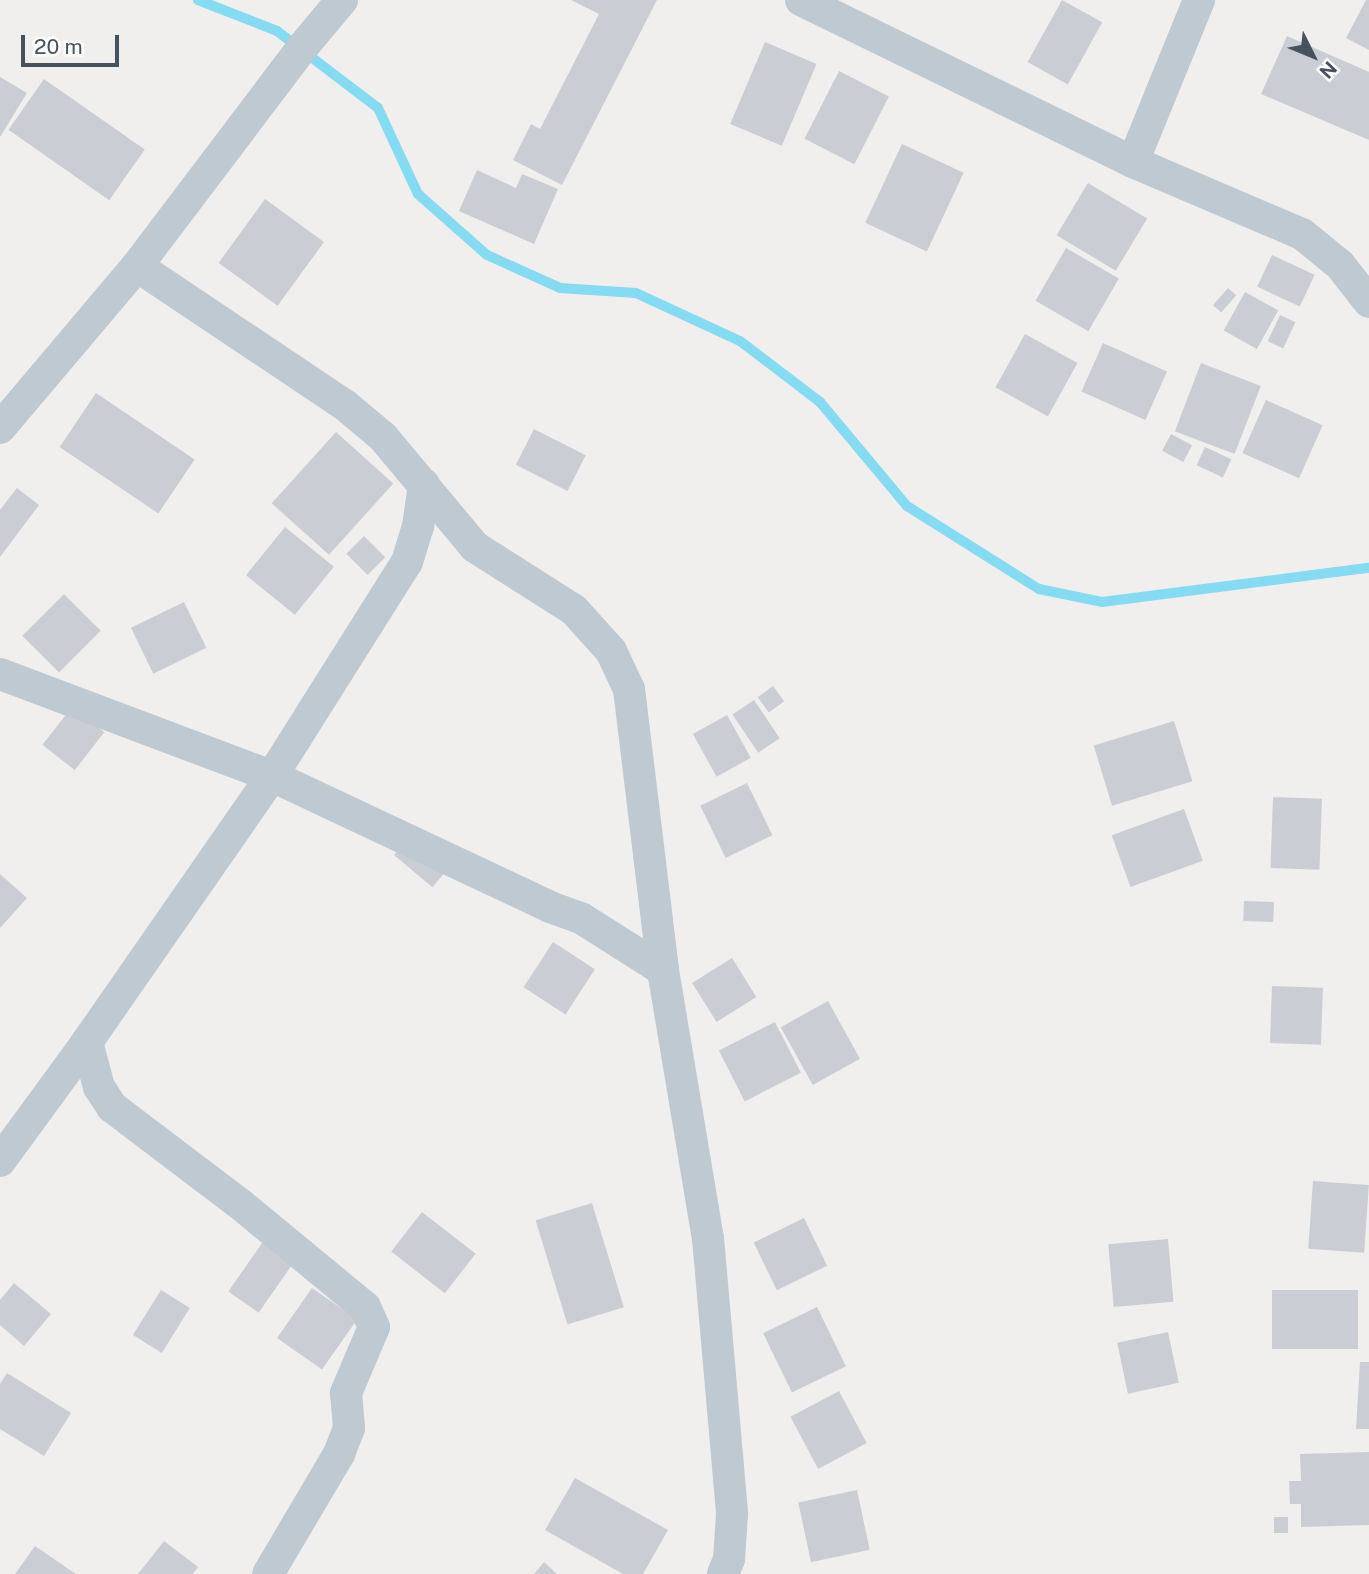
<!DOCTYPE html>
<html>
<head>
<meta charset="utf-8">
<style>
	body { margin:0 }
	#map { position:relative; width:1369px; height:1574px; overflow:hidden; background:#f1eeee; font-family:"Public Sans",sans-serif }
	div>[style] { position:absolute }
	.stream>* { height:10px; margin:-5px; padding:0 5px; transform-origin:5px; border-radius:5px; background:#85dbf1 }
	.building>* { inset:0; background:#cbcdd4; transform-origin:0 0 }
	.minor>* { height:32px; margin:-16px; padding:0 16px; transform-origin:16px; border-radius:16px; background:#bec9d1 }
	span { translate:-50% -50%; white-space:nowrap; text-align:center; line-height:1.15; -webkit-text-stroke:5px #fff; paint-order:stroke }
	.north { position:absolute; left:1278px; top:21px; width:70px; height:70px; -webkit-text-stroke:5px #fff; paint-order:stroke; rotate:133deg; font-size:19px; font-weight:700; line-height:28px; text-align:center; color:#46525d }
	.north::after { content:''; display:block; margin:auto; width:24px; height:32px; background:#46525d; clip-path:polygon(50% 0,100% 100%,50% 72%,0 100%) }
	.scale { position:absolute; left:21px; top:35px; width:98px; height:32px; box-sizing:border-box; border:4px solid #46525d; border-top:0; padding-left:9px; font-size:21px; line-height:24px; white-space:nowrap; color:#46525d; -webkit-text-stroke:5px #fff; paint-order:stroke }
</style>
</head>
<body>
<div id="map">
	<div class="stream">
		<i style="left:198px;top:0;width:85px;rotate:21.4deg"></i>
		<i style="left:277px;top:31px;width:127px;rotate:37.3deg"></i>
		<i style="left:378px;top:108px;width:95px;rotate:65.1deg"></i>
		<i style="left:418px;top:194px;width:92px;rotate:41.5deg"></i>
		<i style="left:487px;top:255px;width:80px;rotate:24.3deg"></i>
		<i style="left:560px;top:288px;width:76px;rotate:3.8deg"></i>
		<i style="left:636px;top:293px;width:115px;rotate:24.8deg"></i>
		<i style="left:740px;top:341px;width:101px;rotate:37.3deg"></i>
		<i style="left:820px;top:402px;width:136px;rotate:50.1deg"></i>
		<i style="left:907px;top:506px;width:156px;rotate:32.2deg"></i>
		<i style="left:1039px;top:589px;width:64px;rotate:11.7deg"></i>
		<i style="left:1102px;top:602px;width:269px;rotate:-7.3deg"></i>
	</div>
	<div class="building">
		<i style="clip-path:polygon(571px 0,657px 0,562px 185px,513px 160px,531px 124px,540px 129px,599px 14px)"></i>
		<i style="left:1062px;top:0;width:46px;height:71px;rotate:29deg"></i>
		<i style="clip-path:polygon(1366px 0,1369px 0,1369px 50px,1346px 38px)"></i>
		<i style="clip-path:polygon(1287px 36px,1369px 72px,1369px 140px,1261px 94px)"></i>
		<i style="left:765px;top:42px;width:56px;height:89px;rotate:23deg"></i>
		<i style="left:839px;top:71px;width:56px;height:76px;rotate:27deg"></i>
		<i style="clip-path:polygon(0 77px,27px 93px,0 137px)"></i>
		<i style="left:44px;top:79px;width:123px;height:62px;rotate:35deg"></i>
		<i style="left:902px;top:144px;width:68px;height:87px;rotate:25deg"></i>
		<i style="clip-path:polygon(477px 170px,516px 188px,522px 174px,558px 189px,534px 244px,459px 211px)"></i>
		<i style="left:1088px;top:183px;width:69px;height:61px;rotate:31deg"></i>
		<i style="left:265px;top:199px;width:73px;height:79px;rotate:36deg"></i>
		<i style="left:1066px;top:248px;width:61px;height:61px;rotate:30deg"></i>
		<i style="left:1272px;top:255px;width:47px;height:35px;rotate:25deg"></i>
		<i style="left:1228px;top:288px;width:11px;height:23px;rotate:41deg"></i>
		<i style="left:1245px;top:292px;width:38px;height:44px;rotate:29deg"></i>
		<i style="left:1280px;top:315px;width:17px;height:29px;rotate:25deg"></i>
		<i style="left:1025px;top:334px;width:60px;height:61px;rotate:29deg"></i>
		<i style="left:1103px;top:343px;width:70px;height:53px;rotate:24deg"></i>
		<i style="left:1201px;top:363px;width:64px;height:73px;rotate:21deg"></i>
		<i style="left:96px;top:393px;width:119px;height:65px;rotate:34deg"></i>
		<i style="left:1266px;top:400px;width:62px;height:58px;rotate:24deg"></i>
		<i style="left:534px;top:429px;width:58px;height:40px;rotate:27deg"></i>
		<i style="left:336px;top:432px;width:77px;height:96px;rotate:42deg"></i>
		<i style="left:1171px;top:434px;width:24px;height:19px;rotate:28deg"></i>
		<i style="left:1205px;top:447px;width:29px;height:20px;rotate:25deg"></i>
		<i style="clip-path:polygon(17px 488px,39px 505px,0 557px,0 510px)"></i>
		<i style="left:285px;top:527px;width:63px;height:62px;rotate:39deg"></i>
		<i style="left:364px;top:536px;width:30px;height:25px;rotate:45deg"></i>
		<i style="left:64px;top:594px;width:52px;height:59px;rotate:45deg"></i>
		<i style="left:184px;top:602px;width:51px;height:59px;rotate:64deg"></i>
		<i style="left:773px;top:686px;width:19px;height:19px;rotate:54deg"></i>
		<i style="left:754px;top:700px;width:46px;height:26px;rotate:56deg"></i>
		<i style="left:72px;top:707px;width:41px;height:48px;rotate:38deg"></i>
		<i style="left:727px;top:715px;width:49px;height:39px;rotate:61deg"></i>
		<i style="left:1174px;top:721px;width:63px;height:84px;rotate:73deg"></i>
		<i style="left:747px;top:783px;width:58px;height:52px;rotate:64deg"></i>
		<i style="left:1273px;top:797px;width:49px;height:71px;rotate:2deg"></i>
		<i style="left:1184px;top:809px;width:55px;height:77px;rotate:70deg"></i>
		<i style="left:405px;top:842px;width:50px;height:17px;rotate:40deg"></i>
		<i style="clip-path:polygon(0 874px,27px 898px,0 928px)"></i>
		<i style="left:1244px;top:901px;width:30px;height:20px;rotate:2deg"></i>
		<i style="left:553px;top:942px;width:50px;height:54px;rotate:33deg"></i>
		<i style="left:732px;top:958px;width:46px;height:47px;rotate:58deg"></i>
		<i style="left:1272px;top:986px;width:51px;height:57px;rotate:2deg"></i>
		<i style="left:828px;top:1001px;width:66px;height:54px;rotate:61deg"></i>
		<i style="left:775px;top:1022px;width:57px;height:63px;rotate:63deg"></i>
		<i style="left:1313px;top:1181px;width:56px;height:68px;rotate:4deg"></i>
		<i style="left:592px;top:1203px;width:109px;height:59px;rotate:73deg"></i>
		<i style="left:422px;top:1212px;width:68px;height:50px;rotate:38deg"></i>
		<i style="left:804px;top:1218px;width:53px;height:56px;rotate:64deg"></i>
		<i style="left:265px;top:1239px;width:37px;height:64px;rotate:35deg"></i>
		<i style="left:1168px;top:1239px;width:63px;height:60px;rotate:85deg"></i>
		<i style="clip-path:polygon(14px 1283px,51px 1314px,24px 1346px,0 1325px,0 1300px)"></i>
		<i style="left:312px;top:1288px;width:55px;height:61px;rotate:35deg"></i>
		<i style="left:161px;top:1290px;width:34px;height:53px;rotate:32deg"></i>
		<i style="left:1272px;top:1290px;width:86px;height:59px"></i>
		<i style="left:817px;top:1307px;width:66px;height:60px;rotate:64deg"></i>
		<i style="left:1168px;top:1332px;width:52px;height:52px;rotate:78deg"></i>
		<i style="clip-path:polygon(1360px 1362px,1369px 1362px,1369px 1429px,1356px 1429px)"></i>
		<i style="clip-path:polygon(7px 1373px,71px 1413px,44px 1456px,0 1429px,0 1384px)"></i>
		<i style="left:839px;top:1391px;width:59px;height:55px;rotate:62deg"></i>
		<i style="clip-path:polygon(1369px 1452px,1369px 1525px,1301px 1527px,1301px 1504px,1290px 1504px,1289px 1481px,1301px 1481px,1300px 1454px)"></i>
		<i style="clip-path:polygon(575px 1478px,668px 1530px,643px 1574px,623px 1574px,545px 1530px)"></i>
		<i style="left:857px;top:1490px;width:61px;height:60px;rotate:78deg"></i>
		<i style="left:1274px;top:1517px;width:14px;height:16px"></i>
		<i style="clip-path:polygon(164px 1541px,198px 1567px,193px 1574px,138px 1574px)"></i>
		<i style="clip-path:polygon(35px 1546px,76px 1574px,15px 1574px)"></i>
		<i style="clip-path:polygon(544px 1562px,557px 1574px,534px 1574px)"></i>
	</div>
	<div class="minor">
		<i style="left:801px;top:0;width:369px;rotate:26deg"></i>
		<i style="left:1133px;top:162px;width:184px;rotate:23.1deg"></i>
		<i style="left:1302px;top:234px;width:49px;rotate:39.2deg"></i>
		<i style="left:1340px;top:265px;width:47px;rotate:51.9deg"></i>
		<i style="left:1133px;top:162px;width:175px;rotate:-67.8deg"></i>
		<i style="left:137px;top:266px;width:252px;rotate:33.8deg"></i>
		<i style="left:346px;top:406px;width:48px;rotate:40deg"></i>
		<i style="left:383px;top:437px;width:143px;rotate:50.1deg"></i>
		<i style="left:475px;top:547px;width:117px;rotate:32.5deg"></i>
		<i style="left:574px;top:610px;width:55px;rotate:47.9deg"></i>
		<i style="left:611px;top:651px;width:42px;rotate:64.7deg"></i>
		<i style="left:629px;top:689px;width:283px;rotate:83.1deg"></i>
		<i style="left:663px;top:970px;width:272px;rotate:80.5deg"></i>
		<i style="left:708px;top:1238px;width:277px;rotate:85deg"></i>
		<i style="left:732px;top:1514px;width:45px;rotate:93.8deg"></i>
		<i style="left:729px;top:1559px;width:16px;rotate:112deg"></i>
		<i style="left:0;top:428px;width:212px;rotate:-49.8deg"></i>
		<i style="left:137px;top:266px;width:272px;rotate:-52.9deg"></i>
		<i style="left:301px;top:49px;width:64px;rotate:-50.1deg"></i>
		<i style="left:0;top:674px;width:290px;rotate:20.6deg"></i>
		<i style="left:272px;top:776px;width:307px;rotate:25.2deg"></i>
		<i style="left:550px;top:907px;width:33px;rotate:20deg"></i>
		<i style="left:581px;top:918px;width:97px;rotate:32.4deg"></i>
		<i style="left:87px;top:1042px;width:47px;rotate:75.1deg"></i>
		<i style="left:99px;top:1087px;width:24px;rotate:57deg"></i>
		<i style="left:112px;top:1107px;width:161px;rotate:37.2deg"></i>
		<i style="left:240px;top:1204px;width:162px;rotate:39.5deg"></i>
		<i style="left:365px;top:1307px;width:22px;rotate:66deg"></i>
		<i style="left:374px;top:1327px;width:72px;rotate:113deg"></i>
		<i style="left:346px;top:1393px;width:35px;rotate:85deg"></i>
		<i style="left:349px;top:1428px;width:28px;rotate:111deg"></i>
		<i style="left:339px;top:1454px;width:139px;rotate:120.6deg"></i>
		<i style="left:0;top:1161px;width:147px;rotate:-53.8deg"></i>
		<i style="left:87px;top:1042px;width:324px;rotate:-55.2deg"></i>
		<i style="left:272px;top:776px;width:253px;rotate:-57.8deg"></i>
		<i style="left:407px;top:562px;width:37px;rotate:-73deg"></i>
		<i style="left:418px;top:527px;width:43px;rotate:-82.1deg"></i>
	</div>
	<div class="north">N</div>
	<div class="scale">20 m</div>
</div>
</body>
</html>
